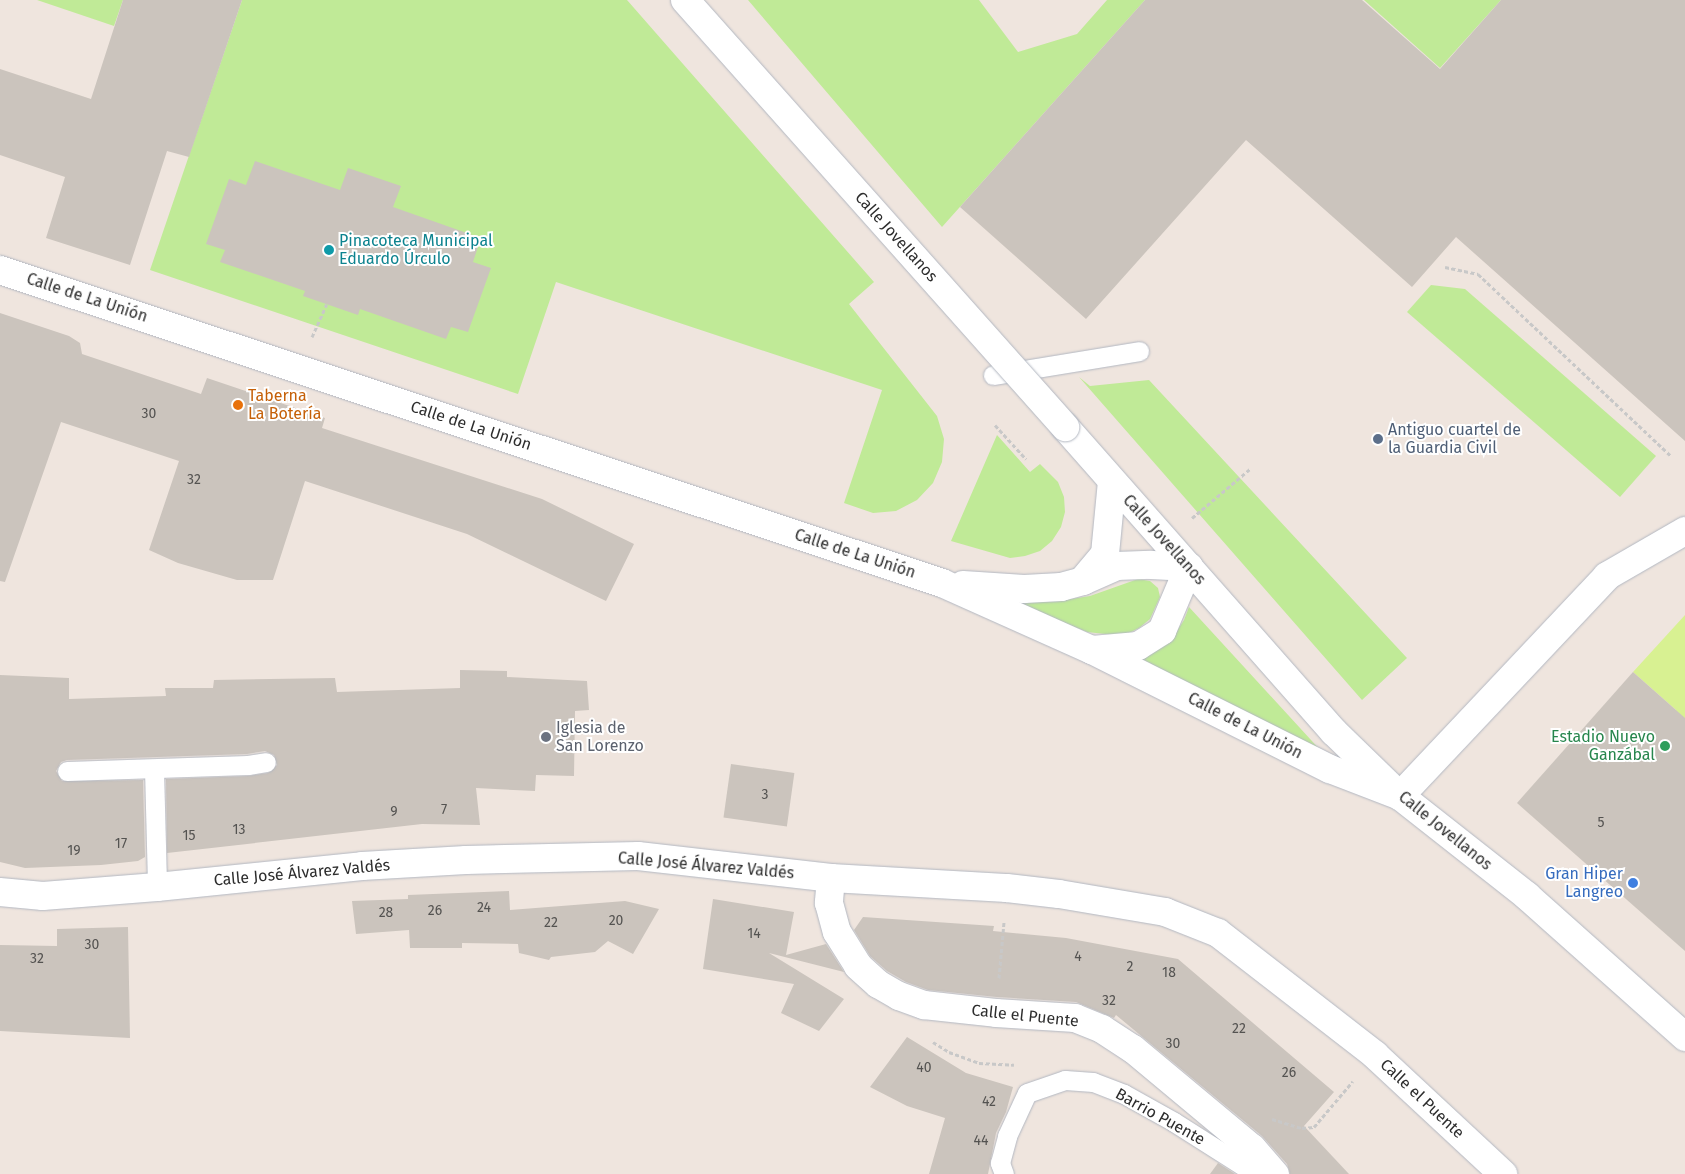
<!DOCTYPE html>
<html>
<head>
<meta charset="utf-8">
<style>
	body { margin:0 }
	#map { position:relative; width:1685px; height:1174px; overflow:hidden; background:#efe5de; font-family:"Fira Sans",sans-serif }
	div>[style] { position:absolute }
	.green>* { inset:0; background:#c0ea97 }
	.pitch>* { inset:0; background:#d8f192 }
	.building>* { inset:0; background:#cbc4bd; transform-origin:0 0 }
	.path>* { height:3px; margin-top:-1.5px; transform-origin:0; background:repeating-linear-gradient(90deg,#c8c8c8 0 4px,transparent 0 6.5px) }
	.roads { filter:drop-shadow(0 0 1px #b2b7c1) drop-shadow(0 0 1px #b2b7c1) }
	.service>* { height:19px; margin:-9.5px; padding:0 9.5px; transform-origin:9.5px; border-radius:9.5px; background:#fff }
	.minor>* { height:28px; margin:-14px; padding:0 14px; transform-origin:14px; border-radius:14px; background:#fff }
	.tertiary>* { height:28px; margin:-14px; padding:0 14px; transform-origin:14px; border-radius:14px; background:#fff }
	.bridges { filter:drop-shadow(0 0 1px #b2b7c1) drop-shadow(0 0 1px #b2b7c1) }
	.tertiary-bridge>* { height:28px; margin:-14px; padding:0 14px; transform-origin:14px; border-radius:14px; background:#fff }
	.dots>* { width:14px; height:14px; translate:-50% -50%; box-sizing:border-box; border:2px solid #fff; border-radius:50% }
	span { translate:-50% -50%; white-space:nowrap; text-align:center; line-height:1.15; -webkit-text-stroke:4px #fff; paint-order:stroke }
	.number-label { font-size:14px; color:#545351 }
	.number-label span { -webkit-text-stroke-width:0 }
	.street-label { font-size:16px; color:#2d2d2d }
	.culture-label { font-size:16px; color:#0d838f }
	.left { translate:0 -50%; text-align:left }
	.food-label { font-size:16px; color:#c56008 }
	.service-label { font-size:16px; color:#4e5e75 }
	.worship-label { font-size:16px; color:#5b616d }
	.leisure-label { font-size:16px; color:#27864d }
	.right { translate:-100% -50%; text-align:right }
	.shop-label { font-size:16px; color:#366cbe }
</style>
</head>
<body>
<div id="map">
	<div class="green">
		<i style="clip-path:polygon(37px 0,123px 0,114px 26px)"></i>
		<i style="clip-path:polygon(242px 0,627px 0,874px 282px,849px 304px,937px 416px,944px 439px,942px 462px,933px 483px,917px 500px,896px 511px,873px 513px,844px 503px,882px 390px,556px 282px,518px 394px,150px 270px)"></i>
		<i style="clip-path:polygon(748px 0,979px 0,1018px 52px,1077px 34px,1107px 0,1145px 0,942px 227px)"></i>
		<i style="clip-path:polygon(1364px 0,1501px 0,1440px 68px)"></i>
		<i style="clip-path:polygon(1431px 285px,1465px 289px,1656px 456px,1620px 497px,1407px 312px)"></i>
		<i style="clip-path:polygon(1079px 377px,1090px 386px,1149px 380px,1407px 658px,1362px 700px)"></i>
		<i style="clip-path:polygon(997px 435px,1030px 472px,1040px 464px,1058px 482px,1064px 497px,1065px 512px,1061px 527px,1052px 541px,1040px 551px,1025px 556px,1010px 558px,951px 541px)"></i>
		<i style="clip-path:polygon(1138px 579px,1150px 581px,1158px 588px,1160px 597px,1150px 619px,1139px 628px,1123px 636px,1087px 632px,1014px 603px,1064px 600px,1090px 596px)"></i>
		<i style="clip-path:polygon(1189px 607px,1322px 752px,1139px 659px,1159px 649px,1171px 640px,1184px 620px)"></i>
	</div>
	<div class="pitch">
		<i style="clip-path:polygon(1685px 615px,1685px 842px,1676px 710px,1633px 672px)"></i>
	</div>
	<div class="building">
		<i style="clip-path:polygon(123px 0,242px 0,189px 157px,167px 151px,130px 265px,46px 238px,65px 177px,0 155px,0 69px,91px 99px)"></i>
		<i style="clip-path:polygon(1145px 0,1362px 0,1440px 69px,1501px 0,1685px 0,1685px 441px,1456px 237px,1412px 287px,1246px 140px,1086px 319px,960px 207px)"></i>
		<i style="clip-path:polygon(255px 161px,340px 190px,348px 168px,401px 186px,393px 207px,481px 238px,473px 262px,491px 268px,468px 332px,451px 327px,446px 339px,360px 309px,358px 315px,303px 296px,305px 291px,220px 262px,225px 250px,206px 244px,229px 179px,246px 185px)"></i>
		<i style="clip-path:polygon(0 313px,69px 336px,80px 343px,82px 354px,201px 394px,207px 378px,325px 418px,322px 428px,542px 499px,634px 544px,606px 601px,467px 534px,305px 481px,273px 580px,237px 580px,178px 563px,149px 550px,179px 461px,61px 422px,5px 582px,0 581px)"></i>
		<i style="clip-path:polygon(460px 670px,507px 671px,507px 677px,587px 681px,589px 710px,575px 711px,574px 776px,536px 775px,535px 791px,476px 788px,480px 825px,422px 824px,167px 853px,166px 779px,248px 776px,268px 773px,277px 765px,274px 755px,265px 751px,247px 754px,67px 760px,61px 762px,56px 771px,62px 781px,143px 780px,145px 857px,138px 861px,101px 865px,25px 868px,0 862px,0 675px,69px 678px,69px 699px,166px 696px,165px 688px,213px 688px,214px 680px,335px 678px,337px 692px,460px 688px)"></i>
		<i style="clip-path:polygon(1633px 672px,1685px 718px,1685px 951px,1517px 803px)"></i>
		<i style="left:731px;top:764px;width:64px;height:54px;rotate:8deg"></i>
		<i style="clip-path:polygon(509px 891px,510px 910px,625px 901px,659px 909px,633px 954px,608px 941px,595px 952px,551px 957px,549px 960px,519px 953px,518px 944px,462px 943px,462px 948px,410px 948px,409px 930px,356px 934px,352px 901px,408px 899px,408px 895px)"></i>
		<i style="clip-path:polygon(713px 899px,794px 912px,786px 955px,826px 944px,844px 972px,769px 953px,844px 999px,819px 1031px,781px 1013px,794px 984px,703px 969px)"></i>
		<i style="clip-path:polygon(863px 917px,994px 926px,993px 931px,1066px 938px,1178px 959px,1334px 1092px,1304px 1126px,1349px 1174px,1290px 1174px,1287px 1164px,1262px 1136px,1116px 1015px,1114px 1018px,1076px 1002px,997px 997px,928px 990px,906px 982px,887px 971px,870px 956px,854px 930px)"></i>
		<i style="clip-path:polygon(128px 927px,130px 1038px,0 1031px,0 945px,57px 946px,57px 929px)"></i>
		<i style="clip-path:polygon(907px 1037px,966px 1073px,1013px 1087px,1006px 1112px,996px 1133px,988px 1174px,929px 1174px,945px 1118px,907px 1106px,870px 1087px)"></i>
		<i style="clip-path:polygon(1218px 1163px,1235px 1174px,1210px 1174px)"></i>
	</div>
	<div class="path">
		<i style="left:1445px;top:267px;width:34px;rotate:12deg"></i>
		<i style="left:1478px;top:274px;width:264px;rotate:43.3deg"></i>
		<i style="left:312px;top:337px;width:36px;rotate:-66deg"></i>
		<i style="left:995px;top:425px;width:46px;rotate:47.6deg"></i>
		<i style="left:1192px;top:518px;width:76px;rotate:-40.2deg"></i>
		<i style="left:999px;top:978px;width:56px;rotate:-84.9deg"></i>
		<i style="left:933px;top:1042px;width:19px;rotate:32deg"></i>
		<i style="left:949px;top:1052px;width:32px;rotate:20deg"></i>
		<i style="left:979px;top:1063px;width:35px;rotate:3deg"></i>
		<i style="left:1272px;top:1119px;width:31px;rotate:17deg"></i>
		<i style="left:1302px;top:1128px;width:12px;rotate:-5deg"></i>
		<i style="left:1314px;top:1127px;width:60px;rotate:-49.7deg"></i>
	</div>
	<div class="roads">
		<div class="service">
			<i style="left:993px;top:375px;width:148px;rotate:-9.3deg"></i>
			<i style="left:154px;top:769px;width:118px;rotate:88.5deg"></i>
			<i style="left:67px;top:771px;width:181px;rotate:-1.9deg"></i>
			<i style="left:248px;top:765px;width:18px;rotate:-9deg"></i>
			<i style="left:1004px;top:1174px;width:12px;rotate:-110deg"></i>
			<i style="left:1000px;top:1163px;width:28px;rotate:-75deg"></i>
			<i style="left:1007px;top:1136px;width:47px;rotate:-65.1deg"></i>
			<i style="left:1027px;top:1093px;width:40px;rotate:-18.9deg"></i>
			<i style="left:1065px;top:1080px;width:28px;rotate:4deg"></i>
			<i style="left:1093px;top:1082px;width:33px;rotate:21deg"></i>
			<i style="left:1124px;top:1094px;width:57px;rotate:29.2deg"></i>
			<i style="left:1174px;top:1122px;width:97px;rotate:32.4deg"></i>
		</div>
		<div class="minor">
			<i style="left:0;top:270px;width:993px;rotate:18.38deg"></i>
			<i style="left:942px;top:583px;width:164px;rotate:24.1deg"></i>
			<i style="left:1092px;top:650px;width:266px;rotate:26.6deg"></i>
			<i style="left:1330px;top:769px;width:75px;rotate:21.1deg"></i>
			<i style="left:1400px;top:796px;width:302px;rotate:-46.7deg"></i>
			<i style="left:1607px;top:576px;width:90px;rotate:-30deg"></i>
			<i style="left:1084px;top:579px;width:33px;rotate:-50deg"></i>
			<i style="left:1105px;top:554px;width:73px;rotate:-84.5deg"></i>
			<i style="left:963px;top:585px;width:61px;rotate:3.8deg"></i>
			<i style="left:1024px;top:589px;width:37px;rotate:-3deg"></i>
			<i style="left:1061px;top:587px;width:23px;rotate:-15deg"></i>
			<i style="left:1083px;top:581px;width:36px;rotate:-24deg"></i>
			<i style="left:1116px;top:566px;width:35px;rotate:-2deg"></i>
			<i style="left:1151px;top:565px;width:38px;rotate:3deg"></i>
			<i style="left:1189px;top:567px;width:69px;rotate:112.9deg"></i>
			<i style="left:1162px;top:631px;width:28px;rotate:148deg"></i>
			<i style="left:1138px;top:646px;width:46px;rotate:175deg"></i>
			<i style="left:831px;top:878px;width:25px;rotate:95deg"></i>
			<i style="left:829px;top:903px;width:30px;rotate:75deg"></i>
			<i style="left:837px;top:932px;width:40px;rotate:58deg"></i>
			<i style="left:858px;top:966px;width:27px;rotate:42deg"></i>
			<i style="left:878px;top:984px;width:24px;rotate:30deg"></i>
			<i style="left:899px;top:996px;width:27px;rotate:20deg"></i>
			<i style="left:924px;top:1005px;width:72px;rotate:6.3deg"></i>
			<i style="left:996px;top:1013px;width:79px;rotate:3.6deg"></i>
			<i style="left:1075px;top:1018px;width:29px;rotate:22deg"></i>
			<i style="left:1102px;top:1029px;width:37px;rotate:33deg"></i>
			<i style="left:1133px;top:1049px;width:155px;rotate:39.8deg"></i>
			<i style="left:1252px;top:1148px;width:35px;rotate:49deg"></i>
		</div>
		<div class="tertiary">
			<i style="left:1065px;top:427px;width:407px;rotate:48.6deg"></i>
			<i style="left:1334px;top:732px;width:92px;rotate:44.1deg"></i>
			<i style="left:1400px;top:796px;width:162px;rotate:38.2deg"></i>
			<i style="left:1527px;top:896px;width:212px;rotate:41.7deg"></i>
			<i style="left:0;top:892px;width:43px;rotate:5.3deg"></i>
			<i style="left:43px;top:896px;width:114px;rotate:-4.5deg"></i>
			<i style="left:157px;top:887px;width:206px;rotate:-5.8deg"></i>
			<i style="left:362px;top:866px;width:104px;rotate:-3.3deg"></i>
			<i style="left:466px;top:860px;width:172px;rotate:-1.3deg"></i>
			<i style="left:638px;top:856px;width:194px;rotate:6.5deg"></i>
			<i style="left:831px;top:878px;width:176px;rotate:3.3deg"></i>
			<i style="left:1007px;top:888px;width:52px;rotate:6.6deg"></i>
			<i style="left:1059px;top:894px;width:108px;rotate:9.6deg"></i>
			<i style="left:1165px;top:912px;width:57px;rotate:21.6deg"></i>
			<i style="left:1218px;top:933px;width:199px;rotate:37.8deg"></i>
			<i style="left:1375px;top:1055px;width:175px;rotate:42.9deg"></i>
		</div>
	</div>
	<div class="bridges">
		<div class="tertiary-bridge">
			<i style="left:685px;top:0;width:572px;rotate:48.33deg"></i>
		</div>
	</div>
	<div class="dots">
		<i style="left:329px;top:250px;background:#0f9aa8"></i>
		<i style="left:238px;top:405px;background:#e8710a"></i>
		<i style="left:1378px;top:439px;background:#5c6f8a"></i>
		<i style="left:546px;top:737px;background:#6b7280"></i>
		<i style="left:1665px;top:746px;background:#2e9e5b"></i>
		<i style="left:1633px;top:883px;background:#3f7fe0"></i>
	</div>
	<div class="number-label">
		<span style="left:149px;top:414px">30</span>
		<span style="left:194px;top:480px">32</span>
		<span style="left:765px;top:795px">3</span>
		<span style="left:444px;top:810px">7</span>
		<span style="left:394px;top:812px">9</span>
		<span style="left:1601px;top:823px">5</span>
		<span style="left:239px;top:830px">13</span>
		<span style="left:189px;top:836px">15</span>
		<span style="left:121px;top:844px">17</span>
		<span style="left:74px;top:851px">19</span>
		<span style="left:484px;top:908px">24</span>
		<span style="left:435px;top:911px">26</span>
		<span style="left:386px;top:913px">28</span>
		<span style="left:616px;top:921px">20</span>
		<span style="left:551px;top:923px">22</span>
		<span style="left:754px;top:934px">14</span>
		<span style="left:92px;top:945px">30</span>
		<span style="left:1078px;top:957px">4</span>
		<span style="left:37px;top:959px">32</span>
		<span style="left:1130px;top:967px">2</span>
		<span style="left:1169px;top:973px">18</span>
		<span style="left:1109px;top:1001px">32</span>
		<span style="left:1239px;top:1029px">22</span>
		<span style="left:1173px;top:1044px">30</span>
		<span style="left:924px;top:1068px">40</span>
		<span style="left:1289px;top:1073px">26</span>
		<span style="left:989px;top:1102px">42</span>
		<span style="left:981px;top:1141px">44</span>
	</div>
	<div class="street-label">
		<span style="left:896px;top:237px;rotate:48deg">Calle Jovellanos</span>
		<span style="left:87px;top:298px;rotate:18deg">Calle de La Unión</span>
		<span style="left:471px;top:426px;rotate:18deg">Calle de La Unión</span>
		<span style="left:1164px;top:540px;rotate:48deg">Calle Jovellanos</span>
		<span style="left:855px;top:554px;rotate:18deg">Calle de La Unión</span>
		<span style="left:1245px;top:726px;rotate:27deg">Calle de La Unión</span>
		<span style="left:1445px;top:831px;rotate:39deg">Calle Jovellanos</span>
		<span style="left:706px;top:866px;rotate:5deg">Calle José Álvarez Valdés</span>
		<span style="left:302px;top:873px;rotate:-5deg">Calle José Álvarez Valdés</span>
		<span style="left:1025px;top:1016px;rotate:6deg">Calle el Puente</span>
		<span style="left:1422px;top:1099px;rotate:43deg">Calle el Puente</span>
		<span style="left:1160px;top:1117px;rotate:29deg">Barrio Puente</span>
	</div>
	<div class="culture-label">
		<span class="left" style="left:339px;top:250px">Pinacoteca Municipal<br>Eduardo Úrculo</span>
	</div>
	<div class="food-label">
		<span class="left" style="left:248px;top:405px">Taberna<br>La Botería</span>
	</div>
	<div class="service-label">
		<span class="left" style="left:1388px;top:439px">Antiguo cuartel de<br>la Guardia Civil</span>
	</div>
	<div class="worship-label">
		<span class="left" style="left:556px;top:737px">Iglesia de<br>San Lorenzo</span>
	</div>
	<div class="leisure-label">
		<span class="right" style="left:1655px;top:746px">Estadio Nuevo<br>Ganzábal</span>
	</div>
	<div class="shop-label">
		<span class="right" style="left:1623px;top:883px">Gran Hiper<br>Langreo</span>
	</div>
</div>
</body>
</html>
